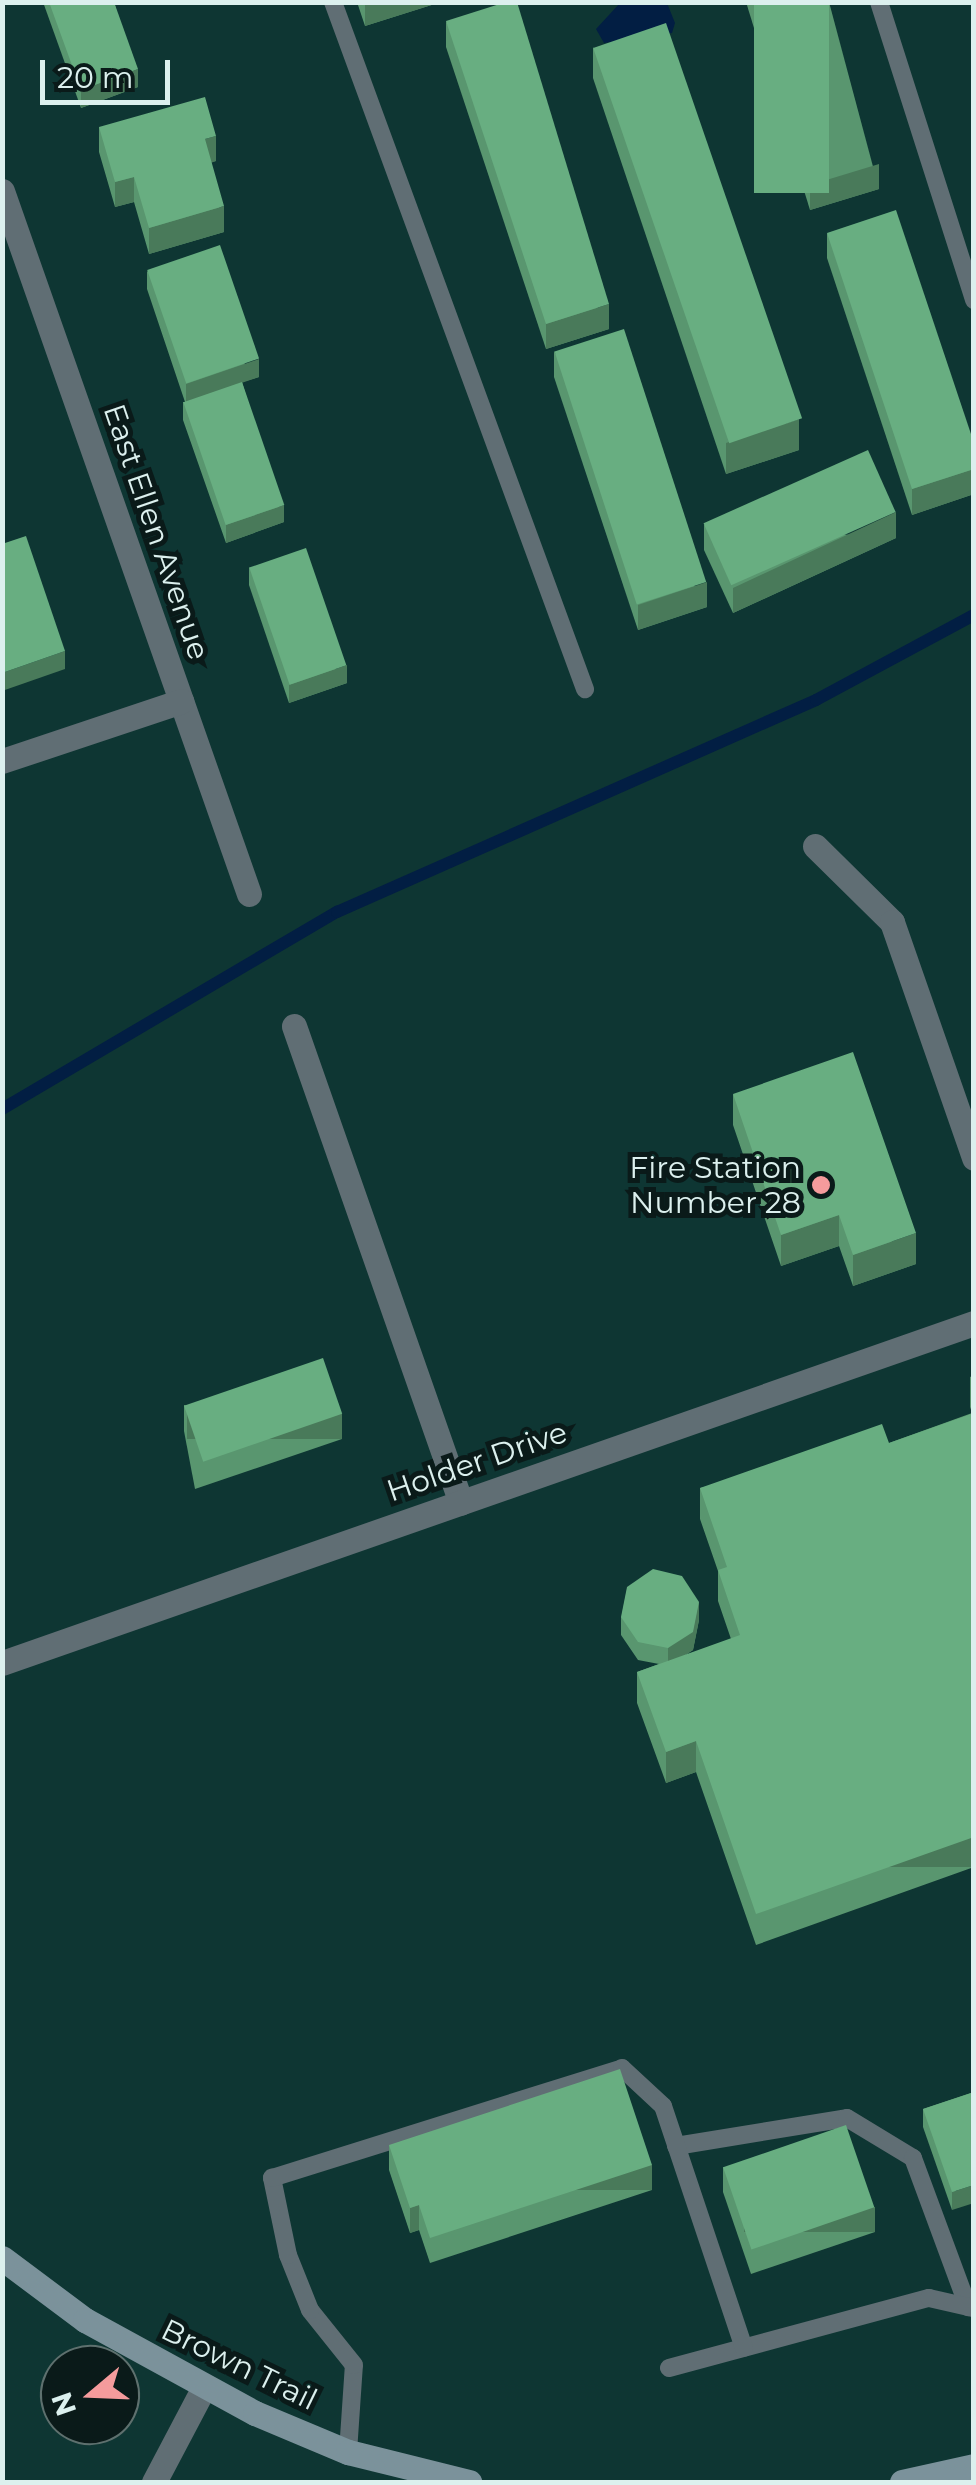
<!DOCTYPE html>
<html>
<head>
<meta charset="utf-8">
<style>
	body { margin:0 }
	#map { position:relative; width:976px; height:2485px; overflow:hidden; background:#0e3633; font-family:Montserrat,sans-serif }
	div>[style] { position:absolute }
	.water>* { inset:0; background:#021e43 }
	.stream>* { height:12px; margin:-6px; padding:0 6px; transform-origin:6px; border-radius:6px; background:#021e43 }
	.service>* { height:18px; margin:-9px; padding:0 9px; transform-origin:9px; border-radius:9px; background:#606e74 }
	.minor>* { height:25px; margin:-12.5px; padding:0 12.5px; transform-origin:12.5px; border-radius:12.5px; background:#606e74 }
	.secondary>* { height:25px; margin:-12.5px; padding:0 12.5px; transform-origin:12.5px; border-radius:12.5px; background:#7b929b }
	.wall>* { inset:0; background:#59966f }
	.shaded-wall>* { inset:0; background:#497a5a; transform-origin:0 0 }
	.building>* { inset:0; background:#68ae81; transform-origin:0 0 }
	.dots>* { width:28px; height:28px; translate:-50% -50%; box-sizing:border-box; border:5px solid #0a1a19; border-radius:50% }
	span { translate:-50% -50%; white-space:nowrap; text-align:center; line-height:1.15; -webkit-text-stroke:10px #0a1a19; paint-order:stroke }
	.street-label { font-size:30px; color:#dcf0ee }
	.poi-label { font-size:30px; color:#dcf0ee }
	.right { translate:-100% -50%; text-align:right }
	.frame { position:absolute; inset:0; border:5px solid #dcf0ee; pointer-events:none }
	.north { position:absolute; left:40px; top:2345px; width:100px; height:100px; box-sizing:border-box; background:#0a1a19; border:2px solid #5e706e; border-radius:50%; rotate:251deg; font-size:28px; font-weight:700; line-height:40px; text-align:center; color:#dcf0ee }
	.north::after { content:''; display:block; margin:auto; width:35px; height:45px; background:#f59b9c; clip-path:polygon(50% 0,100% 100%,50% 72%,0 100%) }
	.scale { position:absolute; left:40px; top:60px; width:130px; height:45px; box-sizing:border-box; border:5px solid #dcf0ee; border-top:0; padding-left:12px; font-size:30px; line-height:35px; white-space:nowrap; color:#dcf0ee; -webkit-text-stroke:8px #0a1a19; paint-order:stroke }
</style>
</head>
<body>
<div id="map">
	<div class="water">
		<i style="clip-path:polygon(620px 3px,667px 3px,675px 23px,672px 33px,604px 43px,596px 29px)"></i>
	</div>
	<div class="stream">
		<i style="left:2px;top:1109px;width:389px;rotate:-30.5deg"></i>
		<i style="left:337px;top:912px;width:524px;rotate:-23.87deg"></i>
		<i style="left:816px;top:700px;width:179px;rotate:-28.3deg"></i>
	</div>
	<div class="service">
		<i style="left:333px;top:2px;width:732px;rotate:69.86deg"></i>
		<i style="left:879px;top:2px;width:313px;rotate:72.3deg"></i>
		<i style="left:676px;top:2146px;width:173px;rotate:-9.3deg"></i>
		<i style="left:847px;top:2118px;width:77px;rotate:31.2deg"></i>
		<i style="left:913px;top:2158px;width:159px;rotate:69.7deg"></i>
		<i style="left:669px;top:2368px;width:269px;rotate:-15.1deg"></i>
		<i style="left:929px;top:2298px;width:45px;rotate:12.8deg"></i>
		<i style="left:348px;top:2452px;width:87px;rotate:-86.1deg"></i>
		<i style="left:354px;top:2365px;width:70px;rotate:-128.7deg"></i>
		<i style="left:310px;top:2310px;width:59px;rotate:-111.8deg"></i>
		<i style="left:288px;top:2255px;width:79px;rotate:-101.7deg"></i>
		<i style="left:272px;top:2178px;width:367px;rotate:-17.4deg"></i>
		<i style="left:622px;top:2068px;width:56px;rotate:42.8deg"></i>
		<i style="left:663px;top:2106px;width:255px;rotate:71.5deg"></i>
	</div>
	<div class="minor">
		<i style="left:2px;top:191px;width:745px;rotate:70.64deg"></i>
		<i style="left:2px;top:761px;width:189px;rotate:-18.5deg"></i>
		<i style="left:815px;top:846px;width:108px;rotate:44.6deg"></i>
		<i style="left:892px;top:922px;width:250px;rotate:70.8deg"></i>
		<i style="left:294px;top:1026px;width:505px;rotate:70.7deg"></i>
		<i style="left:2px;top:1663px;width:1030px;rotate:-19.28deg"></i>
		<i style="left:154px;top:2482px;width:107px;rotate:-62.2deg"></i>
	</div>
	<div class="secondary">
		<i style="left:2px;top:2258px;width:104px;rotate:36.8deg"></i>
		<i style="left:85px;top:2320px;width:194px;rotate:28.7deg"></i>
		<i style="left:255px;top:2413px;width:101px;rotate:22.8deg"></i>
		<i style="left:348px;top:2452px;width:125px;rotate:13.9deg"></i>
		<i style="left:902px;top:2482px;width:74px;rotate:-12.5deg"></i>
	</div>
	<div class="wall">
		<i style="clip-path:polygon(43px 2px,114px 2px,138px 87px,81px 108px)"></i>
		<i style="clip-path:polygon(357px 2px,441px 2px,365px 26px)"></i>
		<i style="clip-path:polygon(746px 2px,829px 2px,879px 189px,810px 210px)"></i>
		<i style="clip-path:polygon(446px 21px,609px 329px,546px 349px,446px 47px)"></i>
		<i style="clip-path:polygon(593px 47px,799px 450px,726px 474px,593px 78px)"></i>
		<i style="clip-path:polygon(99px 127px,216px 161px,211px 162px,224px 232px,149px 254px,134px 202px,115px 207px,99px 152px)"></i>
		<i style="clip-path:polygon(827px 233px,974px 443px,974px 494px,912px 515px,827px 258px)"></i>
		<i style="clip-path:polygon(147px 271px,259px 377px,242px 382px,284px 522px,226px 543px,183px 420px,183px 402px,185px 402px,147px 289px)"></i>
		<i style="clip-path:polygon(554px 351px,707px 607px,638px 630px,554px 377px)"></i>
		<i style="clip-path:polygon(704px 525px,896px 538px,733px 613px,704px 550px)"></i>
		<i style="clip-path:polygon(249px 567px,347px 683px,289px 703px,249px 585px)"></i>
		<i style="clip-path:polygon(733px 1094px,916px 1264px,853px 1286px,839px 1246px,781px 1266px,733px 1125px)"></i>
		<i style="clip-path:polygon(974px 1375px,974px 1867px,756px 1945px,696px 1772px,666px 1783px,637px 1703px,637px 1672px,659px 1664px,638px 1660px,621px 1635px,621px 1617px,699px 1620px,693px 1650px,684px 1656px,731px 1639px,718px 1601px,718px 1571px,700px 1519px,700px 1488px,889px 1443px,972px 1413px,970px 1407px,970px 1377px)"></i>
		<i style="clip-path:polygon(184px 1405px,342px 1439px,195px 1489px,184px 1431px)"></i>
		<i style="clip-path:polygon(974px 2092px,952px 2210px,923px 2127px,923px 2109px)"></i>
		<i style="clip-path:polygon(389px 2145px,652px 2190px,430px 2263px,419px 2230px,410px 2233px,389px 2170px)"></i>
		<i style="clip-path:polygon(723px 2167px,875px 2232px,751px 2274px,723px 2192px)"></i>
	</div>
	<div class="shaded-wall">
		<i style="clip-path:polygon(365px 2px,441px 2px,365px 26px)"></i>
		<i style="clip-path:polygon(138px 69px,138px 87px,81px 108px,81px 90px)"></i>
		<i style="clip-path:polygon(216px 136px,216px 161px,205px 165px,205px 139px)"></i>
		<i style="clip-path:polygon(879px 164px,879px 189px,810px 210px,810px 185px)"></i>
		<i style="clip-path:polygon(134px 177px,134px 202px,115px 207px,115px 182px)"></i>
		<i style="clip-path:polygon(224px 206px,224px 232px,149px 254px,149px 228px)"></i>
		<i style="clip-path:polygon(609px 304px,609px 329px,546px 349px,546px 324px)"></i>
		<i style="clip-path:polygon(259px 359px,259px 377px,186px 402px,186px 384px)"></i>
		<i style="clip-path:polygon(799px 419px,799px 450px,726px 474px,726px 443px)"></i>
		<i style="clip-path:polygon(974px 469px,974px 494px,912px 515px,912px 489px)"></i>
		<i style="clip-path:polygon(284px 505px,284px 522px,226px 543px,226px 525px)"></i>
		<i style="clip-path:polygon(896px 512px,896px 538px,733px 613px,733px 588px)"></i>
		<i style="clip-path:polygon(707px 582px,707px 607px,638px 630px,638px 605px)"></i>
		<i style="clip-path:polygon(65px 651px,65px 669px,2px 691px,2px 673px)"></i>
		<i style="clip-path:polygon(347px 665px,347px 683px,289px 703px,289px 685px)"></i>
		<i style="clip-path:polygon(839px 1215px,839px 1246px,781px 1266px,781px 1235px)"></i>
		<i style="clip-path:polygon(916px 1233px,916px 1264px,853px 1286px,853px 1255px)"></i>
		<i style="left:342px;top:1414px;width:25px;height:155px;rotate:90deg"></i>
		<i style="clip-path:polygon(699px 1602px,699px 1620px,693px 1650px,668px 1666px,668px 1648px)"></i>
		<i style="clip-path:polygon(696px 1741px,696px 1772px,666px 1783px,666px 1752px)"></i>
		<i style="left:974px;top:1837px;width:30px;height:231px;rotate:90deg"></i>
		<i style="left:652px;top:2165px;width:25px;height:234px;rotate:90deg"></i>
		<i style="clip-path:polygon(974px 2185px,974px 2203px,952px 2210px,952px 2192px)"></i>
		<i style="clip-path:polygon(419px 2205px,419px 2230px,410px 2233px,410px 2208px)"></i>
		<i style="left:875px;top:2207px;width:25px;height:131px;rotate:90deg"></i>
	</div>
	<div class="building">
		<i style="clip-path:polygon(49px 2px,114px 2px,138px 69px,81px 90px)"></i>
		<i style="clip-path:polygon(506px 2px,517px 2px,609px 304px,546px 324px,446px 21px)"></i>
		<i style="left:754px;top:2px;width:75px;height:191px"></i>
		<i style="left:666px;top:23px;width:418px;height:77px;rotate:71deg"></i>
		<i style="clip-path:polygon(205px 97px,216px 136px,205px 139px,224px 206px,149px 228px,134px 177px,115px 182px,99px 127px)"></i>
		<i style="clip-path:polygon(896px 210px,974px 443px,974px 469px,912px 489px,827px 233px)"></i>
		<i style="left:220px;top:245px;width:120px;height:77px;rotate:71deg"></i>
		<i style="left:624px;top:329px;width:266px;height:73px;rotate:72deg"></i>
		<i style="left:242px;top:382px;width:130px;height:62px;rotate:71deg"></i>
		<i style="left:868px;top:450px;width:68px;height:180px;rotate:66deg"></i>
		<i style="clip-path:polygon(26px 536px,65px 651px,2px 673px,2px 544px)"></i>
		<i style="left:306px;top:548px;width:124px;height:60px;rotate:71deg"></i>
		<i style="clip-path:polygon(853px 1052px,916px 1233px,853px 1255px,839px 1215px,781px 1235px,733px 1094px)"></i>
		<i style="left:323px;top:1358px;width:59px;height:147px;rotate:71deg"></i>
		<i style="clip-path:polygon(974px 1413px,974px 1837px,756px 1914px,696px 1741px,666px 1752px,637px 1672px,740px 1635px,718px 1570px,727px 1567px,700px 1488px,882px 1424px,889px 1443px)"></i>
		<i style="clip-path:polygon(653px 1569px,682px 1576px,699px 1602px,693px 1632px,668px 1648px,638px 1642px,621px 1617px,627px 1587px)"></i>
		<i style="clip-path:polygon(620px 2069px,652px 2165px,430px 2238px,419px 2205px,410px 2208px,389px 2145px)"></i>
		<i style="clip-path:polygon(974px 2092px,974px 2185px,952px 2192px,923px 2109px)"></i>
		<i style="left:846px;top:2125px;width:87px;height:130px;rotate:71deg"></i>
	</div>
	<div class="dots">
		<i style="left:821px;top:1185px;background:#f59b9c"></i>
	</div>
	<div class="street-label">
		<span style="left:156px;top:532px;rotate:71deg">East Ellen Avenue</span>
		<span style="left:477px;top:1462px;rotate:-19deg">Holder Drive</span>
		<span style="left:239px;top:2365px;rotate:26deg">Brown Trail</span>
	</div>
	<div class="poi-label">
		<span class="right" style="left:801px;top:1185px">Fire Station<br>Number 28</span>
	</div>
	<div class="frame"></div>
	<div class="north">N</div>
	<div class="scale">20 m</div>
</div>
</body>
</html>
